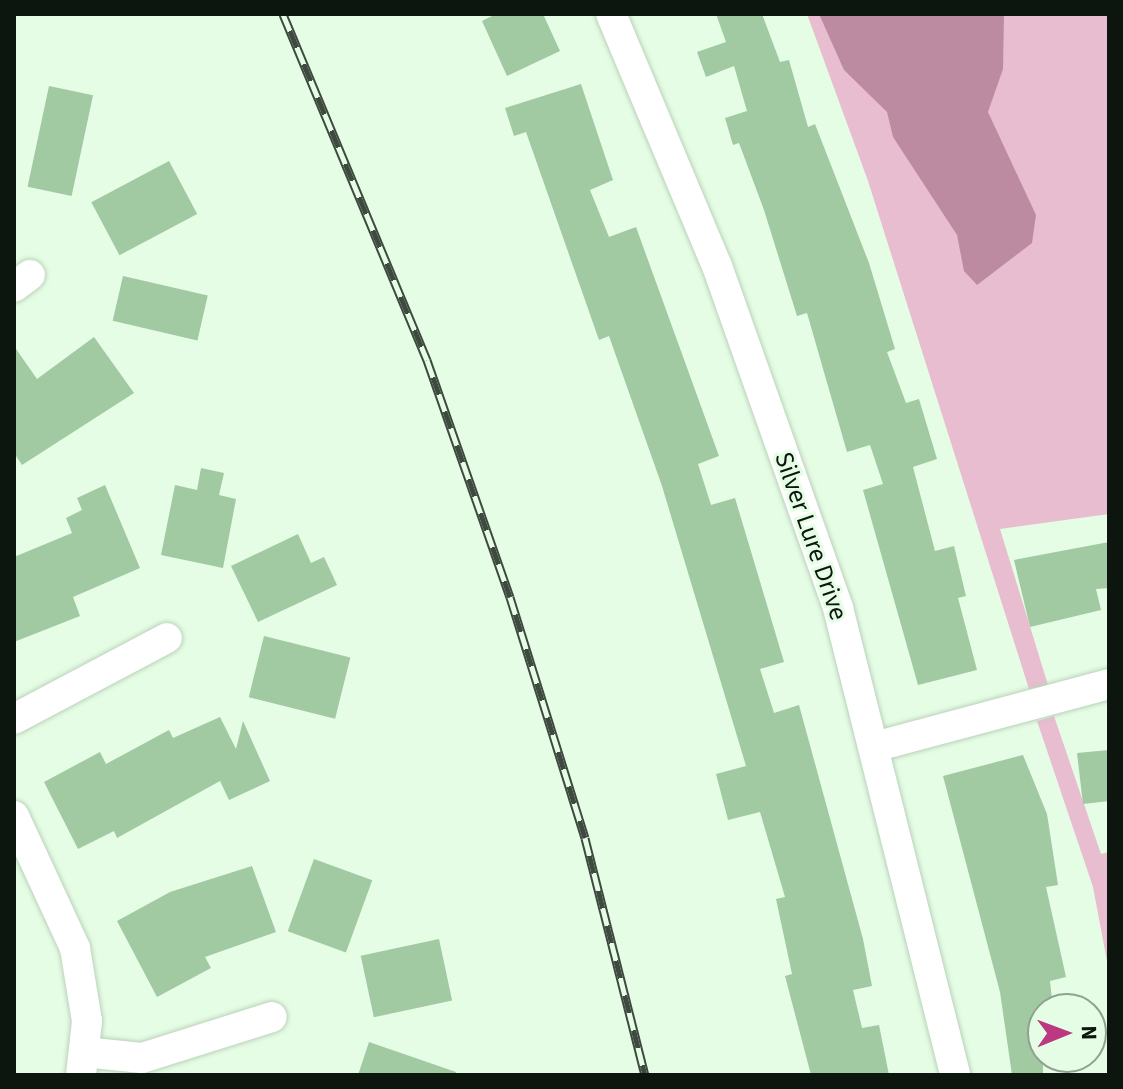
<!DOCTYPE html>
<html>
<head>
<meta charset="utf-8">
<style>
	body { margin:0 }
	#map { position:relative; width:1123px; height:1089px; overflow:hidden; background:#e5fde5; font-family:"Source Sans 3",sans-serif }
	div>[style] { position:absolute }
	.green>* { inset:0; background:#e8bdd0 }
	.water>* { inset:0; background:#bd8ba1 }
	.building>* { inset:0; background:#a1c9a2; transform-origin:0 0 }
	.roads { filter:drop-shadow(0 0 2px #bad1ba) drop-shadow(0 0 2px #bad1ba) }
	.minor>* { height:30px; margin:-15px; padding:0 15px; transform-origin:15px; border-radius:15px; background:#fff }
	.rail>* { height:9px; margin-top:-4.5px; transform-origin:0; background:repeating-linear-gradient(90deg,#e5fde5 0 18px,#3e4a3f 0 36px); box-sizing:border-box; border-block:2px solid #3e4a3f }
	span { translate:-50% -50%; white-space:nowrap; text-align:center; line-height:1.15; -webkit-text-stroke:6px #e5fde5; paint-order:stroke }
	.street-label { font-size:26px; color:#0d160e }
	.frame { position:absolute; inset:0; border:16px solid #0d160e; pointer-events:none }
	.north { position:absolute; left:1027px; top:993px; width:80px; height:80px; box-sizing:border-box; background:#e5fde5; border:2px solid #8fa18f; border-radius:50%; rotate:89deg; font-size:22px; font-weight:700; line-height:32px; text-align:center; color:#0d160e }
	.north::after { content:''; display:block; margin:auto; width:28px; height:36px; background:#bb3981; clip-path:polygon(50% 0,100% 100%,50% 72%,0 100%) }
</style>
</head>
<body>
<div id="map">
	<div class="green">
		<i style="clip-path:polygon(807px 14px,1109px 14px,1109px 514px,1000px 529px,1048px 685px,1029px 689px,868px 181px)"></i>
		<i style="clip-path:polygon(1054px 716px,1101px 854px,1109px 852px,1109px 972px,1093px 887px,1037px 721px)"></i>
	</div>
	<div class="water">
		<i style="clip-path:polygon(819px 14px,1004px 14px,1003px 69px,988px 112px,1036px 215px,1032px 243px,977px 285px,964px 271px,957px 235px,893px 137px,887px 112px,844px 70px)"></i>
	</div>
	<div class="building">
		<i style="clip-path:polygon(496px 14px,543px 14px,560px 51px,507px 76px,482px 21px)"></i>
		<i style="clip-path:polygon(716px 14px,762px 14px,780px 62px,789px 60px,808px 127px,815px 124px,869px 263px,895px 349px,887px 352px,906px 403px,919px 399px,937px 459px,913px 467px,935px 551px,954px 546px,966px 596px,958px 598px,977px 670px,918px 685px,863px 490px,883px 484px,870px 445px,847px 452px,807px 313px,797px 316px,764px 210px,739px 143px,733px 145px,725px 118px,747px 111px,734px 66px,706px 77px,697px 52px,726px 42px)"></i>
		<i style="clip-path:polygon(581px 84px,613px 180px,590px 190px,609px 237px,636px 227px,719px 456px,698px 464px,711px 505px,735px 498px,784px 662px,760px 669px,774px 713px,799px 705px,863px 939px,872px 986px,853px 990px,862px 1028px,879px 1025px,889px 1075px,811px 1075px,785px 976px,792px 974px,776px 899px,785px 897px,760px 812px,728px 820px,716px 774px,746px 766px,662px 486px,609px 336px,599px 340px,526px 132px,514px 136px,505px 108px)"></i>
		<i style="left:49px;top:86px;width:45px;height:103px;rotate:12deg"></i>
		<i style="left:169px;top:161px;width:60px;height:88px;rotate:62deg"></i>
		<i style="left:123px;top:276px;width:87px;height:46px;rotate:13deg"></i>
		<i style="clip-path:polygon(94px 337px,134px 393px,22px 465px,14px 453px,14px 346px,37px 379px)"></i>
		<i style="clip-path:polygon(201px 468px,224px 473px,219px 495px,236px 499px,223px 568px,161px 555px,175px 485px,197px 490px)"></i>
		<i style="clip-path:polygon(105px 485px,140px 568px,73px 597px,80px 616px,14px 642px,14px 557px,72px 533px,66px 518px,82px 510px,77px 498px)"></i>
		<i style="clip-path:polygon(298px 534px,311px 563px,324px 557px,337px 585px,258px 622px,231px 566px)"></i>
		<i style="clip-path:polygon(1109px 542px,1109px 588px,1096px 589px,1101px 610px,1030px 627px,1014px 560px)"></i>
		<i style="left:264px;top:636px;width:89px;height:63px;rotate:14deg"></i>
		<i style="clip-path:polygon(220px 717px,236px 749px,243px 721px,270px 781px,229px 800px,220px 781px,117px 838px,114px 831px,78px 849px,44px 782px,100px 752px,106px 764px,169px 730px,173px 738px)"></i>
		<i style="clip-path:polygon(1109px 750px,1109px 801px,1083px 804px,1077px 753px)"></i>
		<i style="clip-path:polygon(1023px 755px,1047px 814px,1058px 885px,1046px 887px,1066px 977px,1050px 981px,1053px 1009px,1043px 1009px,1043px 1075px,1012px 1075px,1000px 992px,943px 776px)"></i>
		<i style="left:314px;top:859px;width:62px;height:77px;rotate:20deg"></i>
		<i style="clip-path:polygon(252px 866px,276px 932px,205px 957px,211px 968px,157px 997px,117px 921px,170px 892px)"></i>
		<i style="left:439px;top:939px;width:63px;height:80px;rotate:78deg"></i>
		<i style="clip-path:polygon(369px 1042px,456px 1072px,456px 1075px,358px 1075px)"></i>
	</div>
	<div class="roads">
		<div class="minor">
			<i style="left:611px;top:14px;width:273px;rotate:67.2deg"></i>
			<i style="left:717px;top:266px;width:363px;rotate:70.5deg"></i>
			<i style="left:838px;top:608px;width:481px;rotate:75.9deg"></i>
			<i style="left:14px;top:287px;width:20px;rotate:-37deg"></i>
			<i style="left:14px;top:719px;width:173px;rotate:-27.9deg"></i>
			<i style="left:874px;top:747px;width:243px;rotate:-15deg"></i>
			<i style="left:14px;top:816px;width:145px;rotate:65.2deg"></i>
			<i style="left:75px;top:948px;width:74px;rotate:80.7deg"></i>
			<i style="left:87px;top:1021px;width:54px;rotate:96.3deg"></i>
			<i style="left:84px;top:1052px;width:58px;rotate:5.9deg"></i>
			<i style="left:142px;top:1058px;width:136px;rotate:-17.5deg"></i>
		</div>
	</div>
	<div class="rail">
		<i style="left:283px;top:14px;width:375px;rotate:67.4deg"></i>
		<i style="left:427px;top:360px;width:251px;rotate:70.7deg"></i>
		<i style="left:510px;top:597px;width:252px;rotate:72.7deg"></i>
		<i style="left:585px;top:838px;width:244px;rotate:75.8deg"></i>
	</div>
	<div class="street-label">
		<span style="left:811px;top:536px;rotate:71deg">Silver Lure Drive</span>
	</div>
	<div class="frame"></div>
	<div class="north">N</div>
</div>
</body>
</html>
